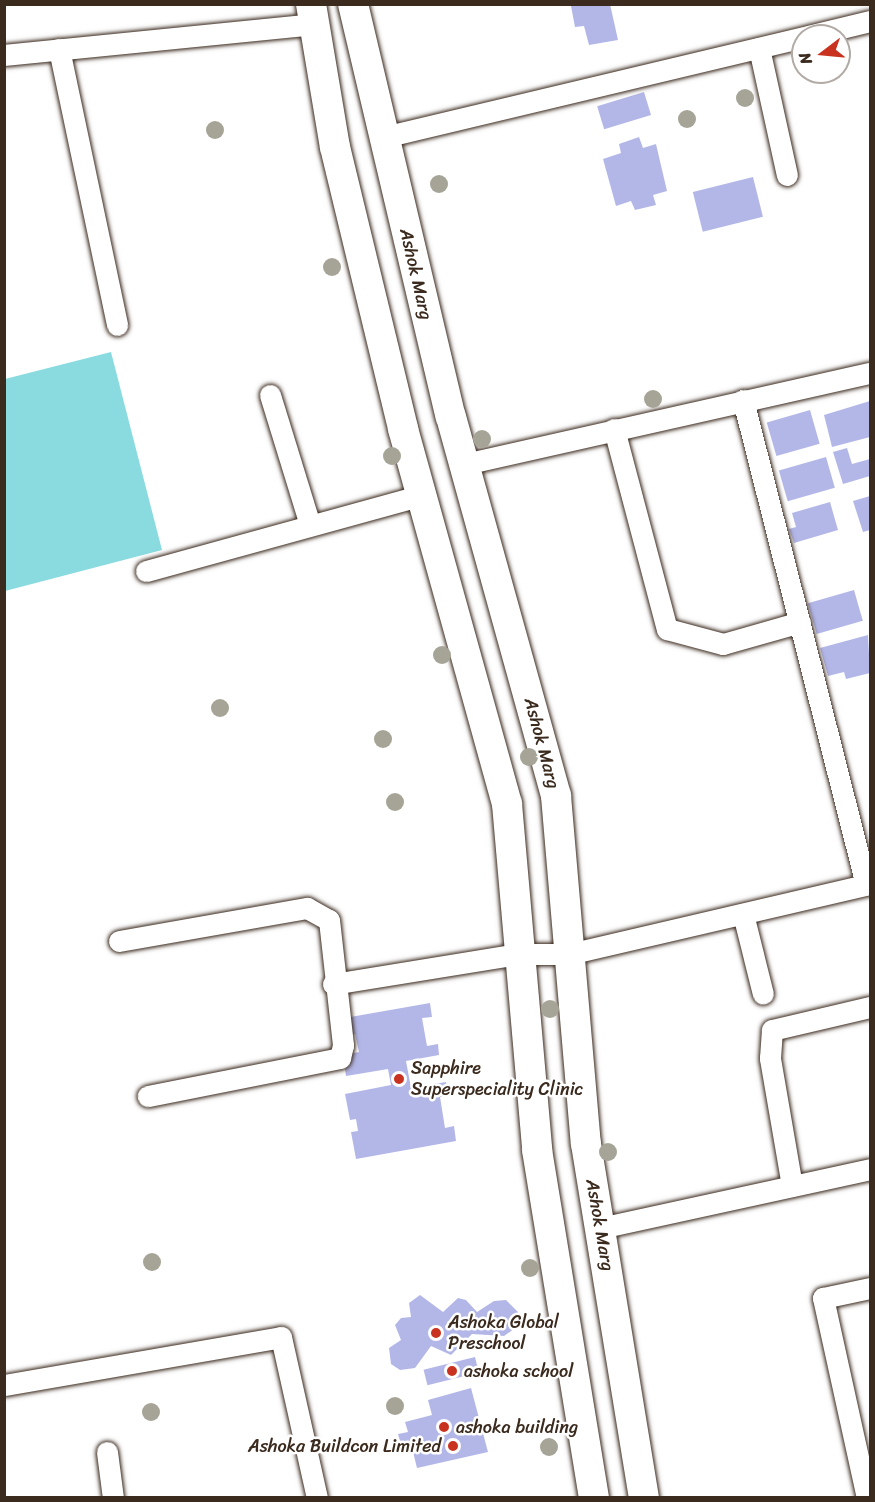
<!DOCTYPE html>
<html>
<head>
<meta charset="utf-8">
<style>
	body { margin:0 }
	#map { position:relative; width:875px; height:1502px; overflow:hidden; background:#fff; font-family:Sriracha,sans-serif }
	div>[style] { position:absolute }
	.water>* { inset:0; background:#89dbe0 }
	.building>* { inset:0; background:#b3b7e8; transform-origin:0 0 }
	.roads { filter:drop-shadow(0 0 2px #3b2a1e) drop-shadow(0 0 2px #3b2a1e) }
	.street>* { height:21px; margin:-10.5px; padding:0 10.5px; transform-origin:10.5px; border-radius:10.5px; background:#fff }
	.secondary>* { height:30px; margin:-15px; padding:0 15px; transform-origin:15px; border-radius:15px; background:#fff }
	.trees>* { width:18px; height:18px; margin:-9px; border-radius:50%; background:#a6a496 }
	.dots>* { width:16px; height:16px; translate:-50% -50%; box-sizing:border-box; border:3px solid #fff; border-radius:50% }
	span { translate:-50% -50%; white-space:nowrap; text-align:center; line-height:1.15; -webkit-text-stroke:5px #fff; paint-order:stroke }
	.street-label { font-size:18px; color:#3b2a1e }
	.poi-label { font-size:18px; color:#3b2a1e }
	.left { translate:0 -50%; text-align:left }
	.right { translate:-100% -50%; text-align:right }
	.frame { position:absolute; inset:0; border:6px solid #3b2a1e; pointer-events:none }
	.north { position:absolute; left:791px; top:24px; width:60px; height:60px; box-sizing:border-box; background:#fff; border:2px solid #b1aaa5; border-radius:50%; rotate:254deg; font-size:16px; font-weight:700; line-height:24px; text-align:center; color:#3b2a1e }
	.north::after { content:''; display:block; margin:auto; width:21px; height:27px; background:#c8321e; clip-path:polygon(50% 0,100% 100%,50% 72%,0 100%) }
</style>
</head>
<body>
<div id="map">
	<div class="water">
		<i style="clip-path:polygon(111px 352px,162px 550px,5px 591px,5px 379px)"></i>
	</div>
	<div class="building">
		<i style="clip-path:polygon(610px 4px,618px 40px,589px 45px,584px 26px,575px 27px,571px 6px)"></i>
		<i style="left:644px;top:92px;width:24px;height:49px;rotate:73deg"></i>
		<i style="clip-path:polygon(639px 137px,643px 148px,656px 144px,667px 191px,653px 195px,656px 205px,635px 210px,631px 201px,616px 206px,603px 159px,621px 153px,619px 144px)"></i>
		<i style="left:753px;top:177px;width:41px;height:62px;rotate:76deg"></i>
		<i style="clip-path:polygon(870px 401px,870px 437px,832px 447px,824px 415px)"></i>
		<i style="left:810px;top:410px;width:35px;height:45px;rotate:74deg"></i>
		<i style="clip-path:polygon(847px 448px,852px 464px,870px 459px,870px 476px,843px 484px,833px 452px)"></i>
		<i style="left:826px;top:457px;width:32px;height:49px;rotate:74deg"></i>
		<i style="clip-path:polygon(870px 496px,870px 530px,863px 532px,853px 501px)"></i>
		<i style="clip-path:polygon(830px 502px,838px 530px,794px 543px,789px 529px,796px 527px,792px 513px)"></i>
		<i style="left:854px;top:590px;width:32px;height:48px;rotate:74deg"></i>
		<i style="clip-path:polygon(868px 635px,870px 673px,846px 679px,844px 672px,828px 676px,820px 648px)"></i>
		<i style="clip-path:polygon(430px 1003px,432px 1017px,422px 1018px,427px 1046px,438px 1044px,439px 1055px,406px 1061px,411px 1088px,446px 1082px,448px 1096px,440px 1097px,445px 1128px,454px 1126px,456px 1141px,356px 1159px,351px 1132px,358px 1131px,356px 1119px,350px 1120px,345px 1094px,391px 1085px,388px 1069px,346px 1076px,343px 1055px,359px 1052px,355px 1034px,342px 1036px,339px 1019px)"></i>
		<i style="clip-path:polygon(420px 1295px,443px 1312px,458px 1298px,466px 1300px,477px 1312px,494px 1301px,506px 1300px,518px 1312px,518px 1326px,504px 1336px,472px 1334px,451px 1355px,431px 1346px,415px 1368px,400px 1370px,391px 1364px,389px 1348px,401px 1340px,395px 1325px,401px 1318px,411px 1317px,409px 1303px)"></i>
		<i style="left:475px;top:1357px;width:16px;height:53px;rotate:76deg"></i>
		<i style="clip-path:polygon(471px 1388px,488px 1452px,417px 1468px,412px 1448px,403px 1451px,398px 1434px,408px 1432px,405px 1422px,432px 1415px,428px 1400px)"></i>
	</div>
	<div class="roads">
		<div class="street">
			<i style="left:808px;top:36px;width:64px;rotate:-13.6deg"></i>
			<i style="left:759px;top:48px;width:130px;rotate:77.6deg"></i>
			<i style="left:59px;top:49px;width:282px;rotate:78.1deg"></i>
			<i style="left:4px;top:55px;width:312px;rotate:-5.7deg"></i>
			<i style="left:384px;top:137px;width:431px;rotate:-13.4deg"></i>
			<i style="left:270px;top:395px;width:136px;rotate:72.9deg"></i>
			<i style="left:743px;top:400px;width:500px;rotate:75.77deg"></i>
			<i style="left:614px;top:429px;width:207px;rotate:75.2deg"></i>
			<i style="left:667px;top:629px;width:58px;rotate:15deg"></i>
			<i style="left:723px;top:644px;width:80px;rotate:-15.9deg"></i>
			<i style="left:465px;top:464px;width:415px;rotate:-12.7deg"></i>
			<i style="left:146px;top:571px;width:286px;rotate:-15.4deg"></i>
			<i style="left:743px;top:914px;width:82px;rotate:76deg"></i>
			<i style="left:119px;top:941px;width:191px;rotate:-10deg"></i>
			<i style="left:307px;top:908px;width:25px;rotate:29deg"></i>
			<i style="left:329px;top:920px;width:126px;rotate:83.6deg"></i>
			<i style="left:343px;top:1045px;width:13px;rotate:103deg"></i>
			<i style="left:340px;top:1058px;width:196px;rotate:168.8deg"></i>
			<i style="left:333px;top:984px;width:188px;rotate:-9.2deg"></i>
			<i style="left:519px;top:954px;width:50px"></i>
			<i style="left:569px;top:954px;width:309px;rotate:-13.1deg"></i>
			<i style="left:792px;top:1186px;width:130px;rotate:-99.8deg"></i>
			<i style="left:770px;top:1058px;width:28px;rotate:-86deg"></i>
			<i style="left:772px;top:1030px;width:101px;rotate:-13.2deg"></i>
			<i style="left:600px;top:1228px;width:276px;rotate:-12.3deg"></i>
			<i style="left:4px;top:1385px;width:281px;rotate:-9.8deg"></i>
			<i style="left:281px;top:1337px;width:165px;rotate:77.4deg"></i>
			<i style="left:107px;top:1452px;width:46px;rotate:82.6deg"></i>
			<i style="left:867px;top:1498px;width:205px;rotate:-102.4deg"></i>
			<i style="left:823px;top:1298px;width:48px;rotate:-12deg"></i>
		</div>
		<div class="secondary">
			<i style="left:311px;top:4px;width:145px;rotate:80.5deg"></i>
			<i style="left:335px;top:147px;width:290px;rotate:76.4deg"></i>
			<i style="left:403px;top:429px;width:389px;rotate:74.5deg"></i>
			<i style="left:507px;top:804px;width:347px;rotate:85deg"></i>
			<i style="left:537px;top:1150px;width:353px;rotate:80.7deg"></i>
			<i style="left:353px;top:4px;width:424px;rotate:76.7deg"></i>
			<i style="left:451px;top:417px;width:393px;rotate:74.5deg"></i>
			<i style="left:556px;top:796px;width:349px;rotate:85.1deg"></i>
			<i style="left:586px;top:1144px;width:359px;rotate:80.7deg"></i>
		</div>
	</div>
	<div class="trees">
		<i style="left:745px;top:98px"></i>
		<i style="left:687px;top:119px"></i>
		<i style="left:215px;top:130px"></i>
		<i style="left:439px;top:184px"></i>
		<i style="left:332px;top:267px"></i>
		<i style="left:653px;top:399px"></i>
		<i style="left:482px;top:439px"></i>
		<i style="left:392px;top:456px"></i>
		<i style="left:442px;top:655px"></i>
		<i style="left:220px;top:708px"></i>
		<i style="left:383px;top:739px"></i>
		<i style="left:529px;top:757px"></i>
		<i style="left:395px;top:802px"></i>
		<i style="left:550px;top:1009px"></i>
		<i style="left:608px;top:1152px"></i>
		<i style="left:152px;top:1262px"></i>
		<i style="left:530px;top:1268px"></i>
		<i style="left:395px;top:1406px"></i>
		<i style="left:151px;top:1412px"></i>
		<i style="left:549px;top:1447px"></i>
	</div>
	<div class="dots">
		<i style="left:399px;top:1079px;background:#c8321e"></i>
		<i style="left:436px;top:1333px;background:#c8321e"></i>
		<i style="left:452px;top:1371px;background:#c8321e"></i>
		<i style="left:444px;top:1427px;background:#c8321e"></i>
		<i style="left:453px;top:1446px;background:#c8321e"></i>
	</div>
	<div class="street-label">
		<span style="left:416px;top:274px;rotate:77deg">Ashok Marg</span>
		<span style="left:542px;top:743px;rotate:75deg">Ashok Marg</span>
		<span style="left:600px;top:1225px;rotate:80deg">Ashok Marg</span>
	</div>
	<div class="poi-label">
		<span class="left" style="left:411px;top:1079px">Sapphire<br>Superspeciality Clinic</span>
		<span class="left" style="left:448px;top:1333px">Ashoka Global<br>Preschool</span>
		<span class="left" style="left:464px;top:1371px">ashoka school</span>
		<span class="left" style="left:456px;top:1427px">ashoka building</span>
		<span class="right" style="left:441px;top:1446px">Ashoka Buildcon Limited</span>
	</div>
	<div class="frame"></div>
	<div class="north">N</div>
</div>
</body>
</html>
